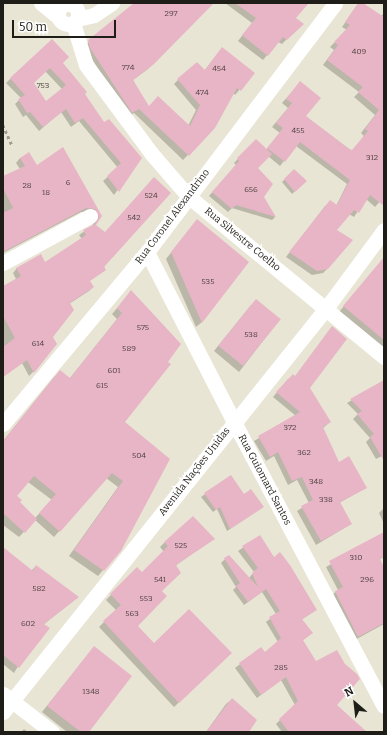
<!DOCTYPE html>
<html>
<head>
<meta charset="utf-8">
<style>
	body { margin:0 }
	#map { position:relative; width:387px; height:735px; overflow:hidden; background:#e9e5d4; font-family:Bitter,serif }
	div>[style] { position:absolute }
	.shadow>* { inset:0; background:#0003 }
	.building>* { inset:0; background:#e8b5c7; transform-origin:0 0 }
	.path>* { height:2.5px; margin-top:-1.25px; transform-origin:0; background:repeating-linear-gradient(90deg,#a19e91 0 3px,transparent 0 6px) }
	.minor>* { height:15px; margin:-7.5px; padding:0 7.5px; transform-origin:7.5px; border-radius:7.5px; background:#fff }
	.minor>.ring { margin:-7.5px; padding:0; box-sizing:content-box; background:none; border:15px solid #fff; border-radius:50% }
	span { translate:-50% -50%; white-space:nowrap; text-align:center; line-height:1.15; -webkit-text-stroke:3.5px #fff; paint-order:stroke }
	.number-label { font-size:8px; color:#514343 }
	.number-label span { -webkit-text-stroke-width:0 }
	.street-label { font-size:10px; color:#1f1d17 }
	.frame { position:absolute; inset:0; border:4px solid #1f1d17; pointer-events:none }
	.north { position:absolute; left:335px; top:683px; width:40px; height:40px; -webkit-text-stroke:3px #fff; paint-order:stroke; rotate:332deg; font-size:11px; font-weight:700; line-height:16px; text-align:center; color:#1f1d17 }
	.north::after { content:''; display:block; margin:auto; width:14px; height:18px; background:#1f1d17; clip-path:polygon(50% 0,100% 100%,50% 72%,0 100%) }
	.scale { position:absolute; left:12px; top:20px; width:104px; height:18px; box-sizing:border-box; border:2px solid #1f1d17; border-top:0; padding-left:5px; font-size:12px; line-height:14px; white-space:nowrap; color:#1f1d17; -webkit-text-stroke:3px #fff; paint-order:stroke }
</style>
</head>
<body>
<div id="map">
	<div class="shadow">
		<i style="clip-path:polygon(137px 3px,213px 3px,148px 69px,133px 80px,148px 108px,188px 126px,196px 110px,174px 84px,178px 80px,204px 71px,218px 53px,254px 73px,235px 95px,233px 93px,214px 128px,183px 160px,134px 113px,128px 117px,84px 46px)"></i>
		<i style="clip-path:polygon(225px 3px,307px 3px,295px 18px,302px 24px,282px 44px,278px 42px,263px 60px,238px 41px,252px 23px)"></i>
		<i style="clip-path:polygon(359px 3px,381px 16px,384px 13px,384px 197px,375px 207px,366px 199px,354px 217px,349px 214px,336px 230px,328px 268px,323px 273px,312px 275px,286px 257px,325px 206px,336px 206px,347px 184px,296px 146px,280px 166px,268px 156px,257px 168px,262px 197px,275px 217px,272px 220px,232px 208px,228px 212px,209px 196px,236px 165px,234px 163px,256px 140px,266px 150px,280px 133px,272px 127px,288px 108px,282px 103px,300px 83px,305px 116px,352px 151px,364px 136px,361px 133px,375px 115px,354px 97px,359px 92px,323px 65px,334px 50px,330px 47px,347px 30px,342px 27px)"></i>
		<i style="clip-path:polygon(evenodd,52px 40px,62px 63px,104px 124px,140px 158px,114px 195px,103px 181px,118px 168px,79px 121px,71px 127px,61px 112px,39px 131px,26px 115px,23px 117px,15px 104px,21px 98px,6px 83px,52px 40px,45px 71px,62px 89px,45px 103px,33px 83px,45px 71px)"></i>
		<i style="clip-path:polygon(63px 148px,101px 216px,95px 225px,105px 270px,89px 281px,93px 287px,89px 291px,69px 304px,52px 337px,56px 344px,33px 372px,29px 376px,22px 363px,3px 377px,3px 287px,16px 279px,13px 273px,17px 268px,45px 263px,82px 239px,79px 235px,92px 226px,95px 221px,90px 212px,81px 212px,3px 253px,3px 177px,20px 169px,16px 163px,20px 158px,37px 166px)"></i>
		<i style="clip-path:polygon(294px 170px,303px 184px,292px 194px,282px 182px)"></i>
		<i style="clip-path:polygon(197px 220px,202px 322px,196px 327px,166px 259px)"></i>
		<i style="clip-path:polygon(384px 258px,384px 348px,339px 312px)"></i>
		<i style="clip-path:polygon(evenodd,131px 292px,123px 422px,169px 459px,120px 550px,98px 576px,69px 556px,118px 487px,106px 478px,54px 537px,35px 520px,19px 537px,3px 525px,3px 441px,55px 376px,70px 378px,117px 319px,112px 314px,131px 292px,28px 482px,52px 500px,35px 518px,18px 502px,16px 496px,28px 482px)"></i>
		<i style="clip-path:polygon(251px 305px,280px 319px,239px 372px,214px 351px)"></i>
		<i style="clip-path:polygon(328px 332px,309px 388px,330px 422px,322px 429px,338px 463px,366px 488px,339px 503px,351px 524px,316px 545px,297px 511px,309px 503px,297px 480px,288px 485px,274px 456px,266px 461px,254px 441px,296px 416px,273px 397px,288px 379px,295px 377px)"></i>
		<i style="clip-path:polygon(384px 381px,384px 455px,376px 459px,366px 442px,370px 438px,353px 419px,358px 414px,347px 403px)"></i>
		<i style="clip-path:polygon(230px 476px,244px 495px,260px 509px,227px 531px,217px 509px,213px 512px,201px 497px)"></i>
		<i style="clip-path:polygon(384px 508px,384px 524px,379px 513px)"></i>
		<i style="clip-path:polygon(384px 533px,384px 557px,379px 560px,384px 570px,384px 624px,353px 641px,331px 596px,338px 590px,326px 567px)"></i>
		<i style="clip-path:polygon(260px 536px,274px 558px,316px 610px,301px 620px,312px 633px,302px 641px,336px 705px,360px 732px,282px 732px,276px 724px,295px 705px,281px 680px,257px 698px,235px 668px,261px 648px,264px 653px,278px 642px,266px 622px,276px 614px,262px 592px,244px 605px,233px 590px,236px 587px,221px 563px,225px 559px,249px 578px,254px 572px,238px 551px)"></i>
		<i style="clip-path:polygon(213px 539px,175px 566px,136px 626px,154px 644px,230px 653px,174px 707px,99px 627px,116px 610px,106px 600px,137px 568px,142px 573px,164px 552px,160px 547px,165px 542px)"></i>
		<i style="clip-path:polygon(3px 548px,31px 571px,36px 566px,78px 597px,43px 625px,14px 673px,3px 664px)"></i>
		<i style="clip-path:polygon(94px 647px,88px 732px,67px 732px,42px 712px)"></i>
		<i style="clip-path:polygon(232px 699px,247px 732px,206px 732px,226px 704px)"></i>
		<i style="clip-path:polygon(24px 729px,28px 732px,21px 732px)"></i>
	</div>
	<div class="building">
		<i style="clip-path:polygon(134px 3px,214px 3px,154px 64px,133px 80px,149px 106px,158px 96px,190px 126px,200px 105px,177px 79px,197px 62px,205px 70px,222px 47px,255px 73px,241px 91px,237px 88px,215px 128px,189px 156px,139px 109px,132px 113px,90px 48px,88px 40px)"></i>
		<i style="clip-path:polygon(235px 3px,309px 3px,296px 18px,304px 24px,287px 40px,283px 37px,268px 56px,242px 35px,256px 18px)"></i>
		<i style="clip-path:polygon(358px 3px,363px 3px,384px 17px,384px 206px,370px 195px,359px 213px,354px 210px,337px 230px,353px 240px,328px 269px,317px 271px,289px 252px,330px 200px,337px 205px,350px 180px,300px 142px,285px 162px,267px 148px,283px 128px,276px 123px,292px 103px,286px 99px,300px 81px,321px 98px,306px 116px,349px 149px,352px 150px,368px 131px,365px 129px,379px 110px,358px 92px,363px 87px,327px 60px,338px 45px,334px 42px,350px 25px,345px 22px)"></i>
		<i style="clip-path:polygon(evenodd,52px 39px,69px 57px,63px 63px,87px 92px,85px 94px,104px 122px,109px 119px,142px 158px,119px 192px,107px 176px,121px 163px,83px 118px,75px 123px,66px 109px,43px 127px,30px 112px,27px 113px,18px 99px,25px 95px,10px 78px,52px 39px,50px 68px,66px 85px,46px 101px,34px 83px,50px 68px)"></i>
		<i style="clip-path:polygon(256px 139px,272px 154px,258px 168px,273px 184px,264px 197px,276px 217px,236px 205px,232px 209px,212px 192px,239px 161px,237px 158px)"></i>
		<i style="clip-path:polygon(63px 147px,102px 216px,96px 225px,105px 232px,154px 177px,171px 193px,104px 267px,106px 270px,90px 281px,94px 287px,70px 303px,74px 310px,53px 337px,57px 344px,34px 373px,27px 360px,3px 377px,3px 347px,15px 338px,3px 316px,3px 286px,21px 276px,16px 268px,41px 254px,45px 262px,86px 235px,83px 230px,95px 224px,99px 217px,95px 209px,86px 208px,3px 252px,3px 213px,13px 208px,3px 188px,3px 176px,25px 166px,20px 158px,29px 152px,37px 165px)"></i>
		<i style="clip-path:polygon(294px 169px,307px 181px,295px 192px,284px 179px)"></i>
		<i style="clip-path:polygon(197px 219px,249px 262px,202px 323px,171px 252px)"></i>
		<i style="clip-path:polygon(384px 257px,384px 340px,343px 306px)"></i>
		<i style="clip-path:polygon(131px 290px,181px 344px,168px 362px,171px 364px,125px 422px,170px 459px,121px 551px,104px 571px,74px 550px,123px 481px,112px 473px,60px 532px,39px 513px,56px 494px,34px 476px,17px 496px,22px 500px,20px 502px,37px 519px,25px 533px,3px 513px,3px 441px,60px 370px,70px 378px,122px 313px,117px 308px)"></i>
		<i style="left:256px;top:299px;width:32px;height:60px;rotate:39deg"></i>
		<i style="clip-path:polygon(332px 326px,347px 339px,310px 388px,331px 422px,323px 427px,339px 462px,349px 456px,367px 488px,340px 502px,352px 524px,321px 541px,301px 506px,313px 500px,302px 477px,292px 481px,278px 452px,270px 457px,258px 436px,300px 412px,276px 392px,293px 374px,295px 376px)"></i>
		<i style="clip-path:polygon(384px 380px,384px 461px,370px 437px,374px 434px,357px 414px,362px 411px,350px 399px)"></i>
		<i style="clip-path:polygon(231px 475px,244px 494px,251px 489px,264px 507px,230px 529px,220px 507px,216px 510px,204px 493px)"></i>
		<i style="clip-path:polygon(193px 516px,215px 539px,176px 565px,181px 573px,162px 591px,167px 596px,138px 626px,154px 643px,189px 609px,232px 653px,179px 703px,103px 621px,121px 605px,110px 594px,137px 567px,142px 572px,168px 546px,164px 542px)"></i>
		<i style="clip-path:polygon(384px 532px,384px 556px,380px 559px,384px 567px,384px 623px,358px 637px,335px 591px,343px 587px,329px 561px)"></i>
		<i style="clip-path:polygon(260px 535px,274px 557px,280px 552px,290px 565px,317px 610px,302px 619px,313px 633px,303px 640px,316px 661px,337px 650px,345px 664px,357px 674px,360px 679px,337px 705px,367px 732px,289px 732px,279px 719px,298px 701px,286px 677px,261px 695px,239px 663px,261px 647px,265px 652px,281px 638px,269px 617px,280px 611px,266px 589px,248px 602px,236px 586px,240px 583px,224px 558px,229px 555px,258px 587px,252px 573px,258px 568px,242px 546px)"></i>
		<i style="clip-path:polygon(3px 547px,33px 571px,36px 565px,79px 597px,44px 624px,50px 628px,19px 668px,3px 655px)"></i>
		<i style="clip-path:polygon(94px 646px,132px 676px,89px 732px,81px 732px,47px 706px)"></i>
		<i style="clip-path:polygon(232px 698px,257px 720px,249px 732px,206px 732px)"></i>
	</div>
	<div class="path">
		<i style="left:3px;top:125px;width:22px;rotate:66deg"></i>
	</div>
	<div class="minor">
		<i style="left:41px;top:3px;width:22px;rotate:39deg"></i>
		<i class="ring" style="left:58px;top:4px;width:5px;height:5px"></i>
		<i style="left:77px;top:19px;width:17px;rotate:-13deg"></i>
		<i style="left:94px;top:15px;width:22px;rotate:-34deg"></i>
		<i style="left:73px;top:23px;width:44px;rotate:72.8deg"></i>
		<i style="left:86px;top:65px;width:109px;rotate:53.5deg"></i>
		<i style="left:151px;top:153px;width:57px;rotate:49.3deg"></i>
		<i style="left:188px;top:196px;width:254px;rotate:39.4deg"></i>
		<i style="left:147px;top:252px;width:191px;rotate:62.9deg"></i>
		<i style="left:234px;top:422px;width:321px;rotate:62.2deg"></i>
		<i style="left:3px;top:263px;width:99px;rotate:-28.4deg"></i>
		<i style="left:3px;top:424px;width:224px;rotate:-50.1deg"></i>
		<i style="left:147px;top:252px;width:312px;rotate:-52.9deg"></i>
		<i style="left:3px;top:694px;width:62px;rotate:37.8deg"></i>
		<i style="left:3px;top:712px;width:519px;rotate:-51.34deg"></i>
		<i style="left:327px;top:307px;width:96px;rotate:-53.5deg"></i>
	</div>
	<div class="number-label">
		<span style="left:171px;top:14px">297</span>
		<span style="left:359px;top:52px">409</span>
		<span style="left:128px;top:68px">774</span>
		<span style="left:219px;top:69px">454</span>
		<span style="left:43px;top:86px">753</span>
		<span style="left:202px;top:93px">474</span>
		<span style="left:298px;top:131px">455</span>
		<span style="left:372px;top:158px">312</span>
		<span style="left:68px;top:183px">6</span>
		<span style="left:27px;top:186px">28</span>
		<span style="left:251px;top:190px">656</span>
		<span style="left:46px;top:193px">18</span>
		<span style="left:151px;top:196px">524</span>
		<span style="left:134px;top:218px">542</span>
		<span style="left:208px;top:282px">535</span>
		<span style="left:143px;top:328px">575</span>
		<span style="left:251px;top:335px">538</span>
		<span style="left:38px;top:344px">614</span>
		<span style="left:129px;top:349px">589</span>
		<span style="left:114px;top:371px">601</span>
		<span style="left:102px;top:386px">615</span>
		<span style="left:290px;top:428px">372</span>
		<span style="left:304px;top:453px">362</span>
		<span style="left:139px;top:456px">504</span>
		<span style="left:316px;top:482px">348</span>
		<span style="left:326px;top:500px">338</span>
		<span style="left:181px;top:546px">525</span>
		<span style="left:356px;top:558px">310</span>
		<span style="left:160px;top:580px">541</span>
		<span style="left:367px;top:580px">296</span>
		<span style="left:39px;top:589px">582</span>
		<span style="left:146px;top:599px">553</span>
		<span style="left:132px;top:614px">563</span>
		<span style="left:28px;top:624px">602</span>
		<span style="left:281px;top:668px">285</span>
		<span style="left:91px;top:692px">1348</span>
	</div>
	<div class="street-label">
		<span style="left:173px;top:217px;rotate:-53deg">Rua Coronel Alexandrino</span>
		<span style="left:242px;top:240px;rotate:39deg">Rua Silvestre Coelho</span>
		<span style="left:195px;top:472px;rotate:-52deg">Avenida Nações Unidas</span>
		<span style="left:264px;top:480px;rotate:62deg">Rua Guiomard Santos</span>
	</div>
	<div class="frame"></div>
	<div class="north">N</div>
	<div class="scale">50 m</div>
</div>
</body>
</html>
